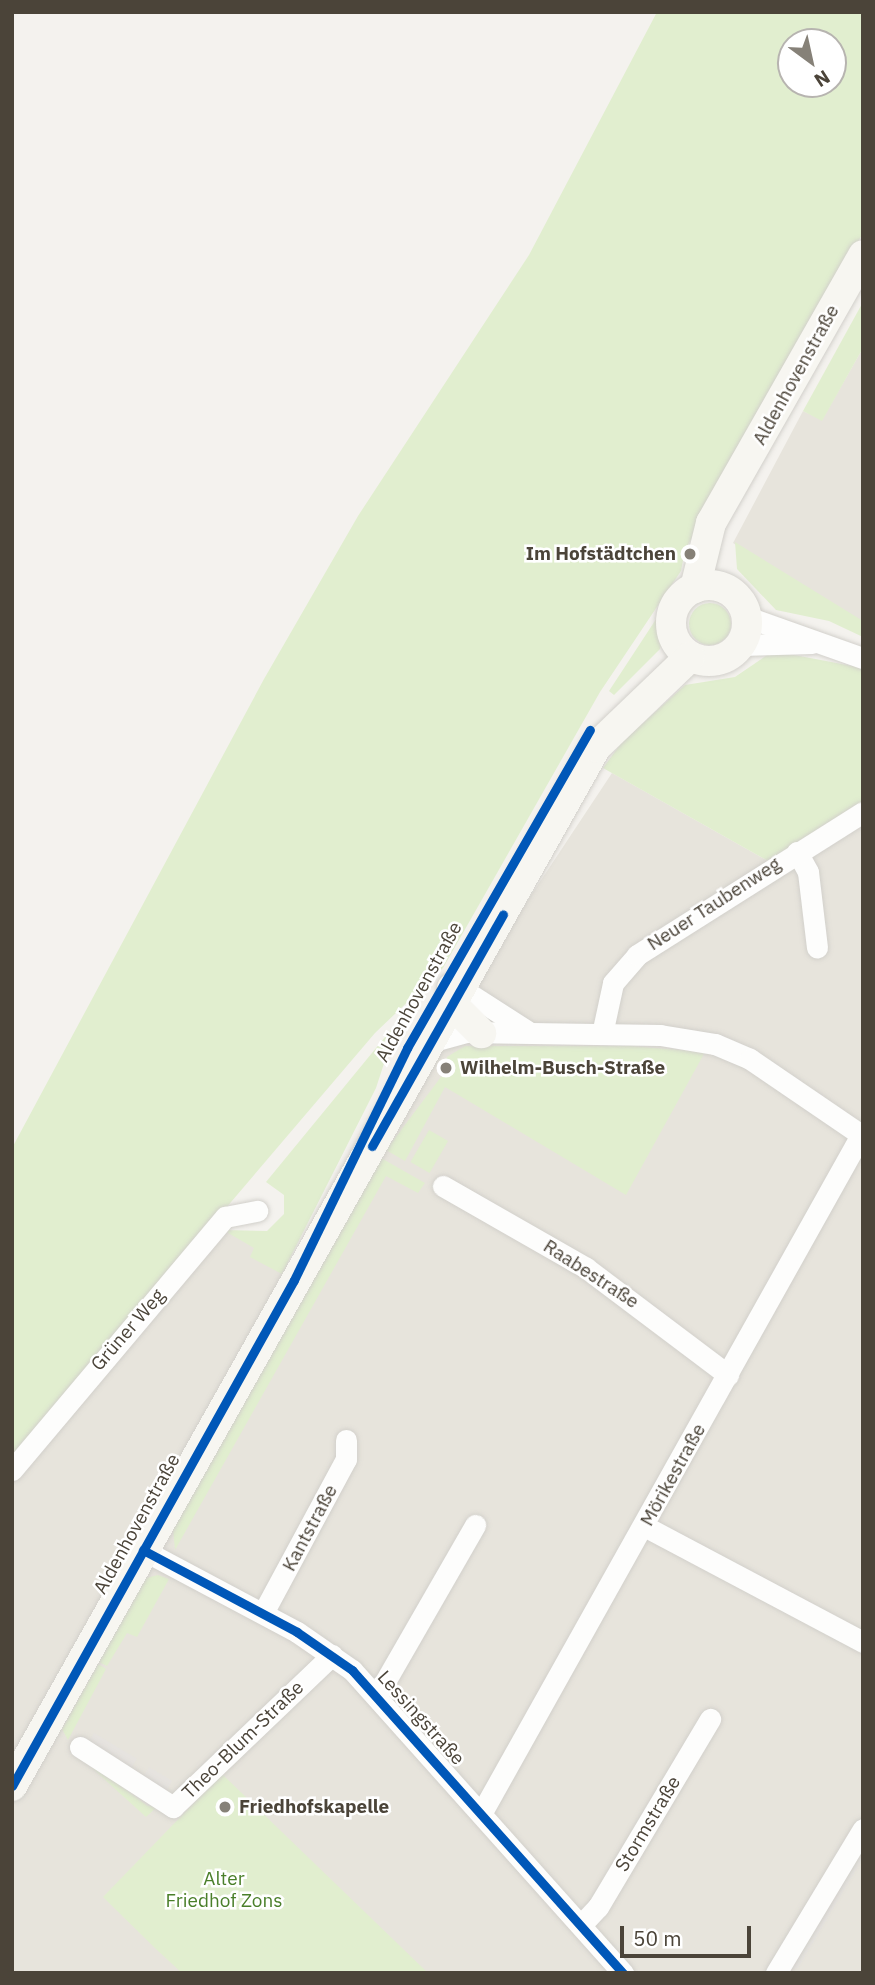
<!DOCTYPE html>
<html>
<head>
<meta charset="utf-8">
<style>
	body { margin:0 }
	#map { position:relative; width:875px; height:1985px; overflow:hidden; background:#f4f2ee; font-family:"IBM Plex Sans",sans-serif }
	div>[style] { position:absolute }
	.residential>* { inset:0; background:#e7e4dc }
	.green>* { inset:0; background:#e1eecf; transform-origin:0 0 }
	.round { border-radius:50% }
	.parking>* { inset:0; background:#e6e3df; transform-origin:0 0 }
	.roads { filter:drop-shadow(0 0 2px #d2d0cb) drop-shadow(0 0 2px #d2d0cb) }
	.street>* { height:21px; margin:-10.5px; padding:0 10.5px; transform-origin:10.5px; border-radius:10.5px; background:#fdfdfc }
	.secondary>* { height:30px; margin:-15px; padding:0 15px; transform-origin:15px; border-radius:15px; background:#f7f6f1 }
	.secondary>.ring { margin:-15px; padding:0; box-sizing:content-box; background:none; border:30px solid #f7f6f1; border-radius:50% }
	.cycleway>* { height:9px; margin:-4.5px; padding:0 4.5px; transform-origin:4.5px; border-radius:4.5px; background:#0057b8 }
	.dots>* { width:19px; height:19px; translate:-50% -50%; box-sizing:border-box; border:4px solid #fff; border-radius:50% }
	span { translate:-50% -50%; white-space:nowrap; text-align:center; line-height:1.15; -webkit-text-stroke:5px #fff; paint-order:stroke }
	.street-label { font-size:19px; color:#4b4439 }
	.poi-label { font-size:19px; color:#4b4439; font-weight:700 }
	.right { translate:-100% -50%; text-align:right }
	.left { translate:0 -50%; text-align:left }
	.park-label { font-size:19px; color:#4a7f2a }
	.frame { position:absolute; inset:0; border:14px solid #4b4439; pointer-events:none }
	.north { position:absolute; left:777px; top:28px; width:70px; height:70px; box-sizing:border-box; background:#fff; border:2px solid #b7b4b0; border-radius:50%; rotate:147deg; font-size:19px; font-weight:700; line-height:28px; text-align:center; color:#4b4439 }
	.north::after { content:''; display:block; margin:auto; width:24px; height:32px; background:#868178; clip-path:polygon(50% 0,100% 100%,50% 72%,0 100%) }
	.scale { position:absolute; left:620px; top:1926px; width:131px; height:32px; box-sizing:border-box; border:4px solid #4b4439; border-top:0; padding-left:9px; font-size:21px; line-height:24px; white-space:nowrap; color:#4b4439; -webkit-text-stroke:5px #fff; paint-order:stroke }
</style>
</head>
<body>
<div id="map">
	<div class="residential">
		<i style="clip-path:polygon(863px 348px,863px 624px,733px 543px,803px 411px,822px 420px)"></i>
		<i style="clip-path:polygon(612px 773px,768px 861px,863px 806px,863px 1973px,12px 1973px,12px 1464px,211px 1221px,316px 1278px,506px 933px)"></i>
	</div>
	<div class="green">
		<i style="clip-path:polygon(evenodd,657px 12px,863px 12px,863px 233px,685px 550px,681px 571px,600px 692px,443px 968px,375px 1033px,12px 1459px,12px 1148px,264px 679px,358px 516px,529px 255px,657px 12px,791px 42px,833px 42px,833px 84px,791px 84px,791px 42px)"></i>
		<i style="clip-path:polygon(863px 302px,863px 348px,822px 421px,803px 411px)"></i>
		<i style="clip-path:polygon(735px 542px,863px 621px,863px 637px,829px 621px,776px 610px,737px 569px)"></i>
		<i style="clip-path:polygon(725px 572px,754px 598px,759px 612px,754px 610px)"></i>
		<i style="clip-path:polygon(683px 578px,665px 611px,660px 649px,614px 695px,609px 691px)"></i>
		<i class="round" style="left:689px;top:603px;width:42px;height:42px"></i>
		<i style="clip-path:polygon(773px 651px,863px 668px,863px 806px,768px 861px,603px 768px,622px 742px,685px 685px,735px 677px)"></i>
		<i style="clip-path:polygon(413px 1003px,394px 1037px,389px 1034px,384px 1042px,390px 1045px,376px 1088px,282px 1274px,250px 1257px,254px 1248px,223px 1230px,267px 1231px,284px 1214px,284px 1195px,266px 1182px)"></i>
		<i style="clip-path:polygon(465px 1046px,630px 1046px,705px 1052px,626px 1195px,445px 1087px,405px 1161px,386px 1150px,444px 1073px,447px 1057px)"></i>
		<i style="left:429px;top:1130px;width:22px;height:37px;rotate:30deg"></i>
		<i style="clip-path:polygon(381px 1158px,425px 1183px,418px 1193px,386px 1176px,175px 1550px,173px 1529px)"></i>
		<i style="clip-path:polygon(158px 1575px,169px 1579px,137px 1637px,127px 1633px,107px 1666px,99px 1662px,146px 1578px)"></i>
		<i style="clip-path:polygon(98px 1664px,106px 1669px,68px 1740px,62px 1729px)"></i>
		<i style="clip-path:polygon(71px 1749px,148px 1806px,158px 1806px,146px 1817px)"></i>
		<i style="clip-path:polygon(222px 1774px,428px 1973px,182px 1973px,157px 1950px,103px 1897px)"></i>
	</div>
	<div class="parking">
		<i style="left:94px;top:1733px;width:50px;height:13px;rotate:31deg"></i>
		<i style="left:149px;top:1767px;width:27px;height:13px;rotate:31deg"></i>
		<i style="clip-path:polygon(863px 1841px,863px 1858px,798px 1968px,785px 1971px)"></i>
	</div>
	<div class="roads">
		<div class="street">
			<i style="left:747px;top:617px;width:123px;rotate:19.5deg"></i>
			<i style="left:741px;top:645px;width:71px;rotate:-1.6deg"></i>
			<i style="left:797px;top:852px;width:23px;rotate:61deg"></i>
			<i style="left:808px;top:872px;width:76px;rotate:83.2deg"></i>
			<i style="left:462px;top:989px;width:80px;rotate:32.7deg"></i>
			<i style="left:602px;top:1034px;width:52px;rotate:-77.8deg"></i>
			<i style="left:613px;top:983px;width:37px;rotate:-49deg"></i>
			<i style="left:637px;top:955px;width:267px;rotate:-32.3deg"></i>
			<i style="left:433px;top:1041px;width:34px;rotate:-15deg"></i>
			<i style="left:466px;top:1032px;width:194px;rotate:0.9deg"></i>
			<i style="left:660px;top:1035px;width:56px;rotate:9.3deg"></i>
			<i style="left:715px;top:1044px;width:38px;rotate:23deg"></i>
			<i style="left:750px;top:1059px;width:137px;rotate:34.3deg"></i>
			<i style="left:443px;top:1186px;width:165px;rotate:29.8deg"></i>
			<i style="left:586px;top:1268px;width:178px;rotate:37deg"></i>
			<i style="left:12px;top:1470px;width:331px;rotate:-49.9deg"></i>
			<i style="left:225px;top:1217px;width:33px;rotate:-11deg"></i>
			<i style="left:644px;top:1526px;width:248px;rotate:27.9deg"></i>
			<i style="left:143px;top:1550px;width:174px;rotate:28deg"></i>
			<i style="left:297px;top:1632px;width:67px;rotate:34.6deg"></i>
			<i style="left:352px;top:1670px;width:407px;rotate:48.2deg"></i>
			<i style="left:263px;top:1613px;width:175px;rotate:-61.7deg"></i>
			<i style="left:346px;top:1459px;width:19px;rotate:-90deg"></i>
			<i style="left:378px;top:1694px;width:195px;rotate:-60.1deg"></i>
			<i style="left:80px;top:1747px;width:111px;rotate:32.8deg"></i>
			<i style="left:173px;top:1807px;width:220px;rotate:-43.7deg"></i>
			<i style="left:482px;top:1812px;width:776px;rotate:-60.76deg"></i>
			<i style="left:581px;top:1925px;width:25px;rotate:-47deg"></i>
			<i style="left:598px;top:1907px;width:219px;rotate:-59.2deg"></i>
			<i style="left:776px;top:1973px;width:168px;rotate:-58.9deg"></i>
		</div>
		<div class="secondary">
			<i class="ring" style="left:671px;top:585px;width:46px;height:46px"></i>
			<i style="left:695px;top:588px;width:67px;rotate:-76.2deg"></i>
			<i style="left:711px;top:523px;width:308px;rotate:-60.4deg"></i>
			<i style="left:452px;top:988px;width:17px;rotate:87deg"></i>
			<i style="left:453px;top:1005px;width:40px;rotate:45deg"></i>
			<i style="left:12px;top:1786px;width:1192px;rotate:-60.66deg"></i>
			<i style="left:596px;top:747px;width:130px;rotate:-43.8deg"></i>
		</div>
	</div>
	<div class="cycleway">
		<i style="left:372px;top:1146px;width:266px;rotate:-60.5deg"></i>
		<i style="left:143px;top:1550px;width:174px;rotate:28deg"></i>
		<i style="left:297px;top:1632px;width:67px;rotate:34.6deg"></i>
		<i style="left:352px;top:1670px;width:407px;rotate:48.2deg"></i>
		<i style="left:12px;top:1786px;width:579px;rotate:-60.87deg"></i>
		<i style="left:294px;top:1280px;width:258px;rotate:-64deg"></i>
		<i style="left:407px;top:1048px;width:367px;rotate:-60.1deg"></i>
	</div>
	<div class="dots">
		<i style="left:690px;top:554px;background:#868178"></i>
		<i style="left:446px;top:1068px;background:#868178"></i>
		<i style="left:225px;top:1807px;background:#868178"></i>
	</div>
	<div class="street-label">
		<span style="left:796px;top:375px;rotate:-61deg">Aldenhovenstraße</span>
		<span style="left:714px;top:904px;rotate:-33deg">Neuer Taubenweg</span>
		<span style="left:419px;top:992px;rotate:-61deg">Aldenhovenstraße</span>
		<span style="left:591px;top:1274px;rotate:33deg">Raabestraße</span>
		<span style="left:128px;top:1330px;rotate:-49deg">Grüner Weg</span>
		<span style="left:673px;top:1475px;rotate:-61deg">Mörikestraße</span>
		<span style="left:137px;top:1524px;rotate:-61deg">Aldenhovenstraße</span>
		<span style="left:310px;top:1528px;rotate:-62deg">Kantstraße</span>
		<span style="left:421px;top:1718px;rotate:48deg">Lessingstraße</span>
		<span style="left:243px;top:1740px;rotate:-44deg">Theo-Blum-Straße</span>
		<span style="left:648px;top:1824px;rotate:-59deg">Stormstraße</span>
	</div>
	<div class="poi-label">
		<span class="right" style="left:676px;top:554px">Im Hofstädtchen</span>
		<span class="left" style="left:460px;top:1068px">Wilhelm-Busch-Straße</span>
		<span class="left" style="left:239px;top:1807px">Friedhofskapelle</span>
	</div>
	<div class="park-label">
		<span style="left:224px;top:1890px">Alter<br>Friedhof Zons</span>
	</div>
	<div class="frame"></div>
	<div class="north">N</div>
	<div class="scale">50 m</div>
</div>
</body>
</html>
